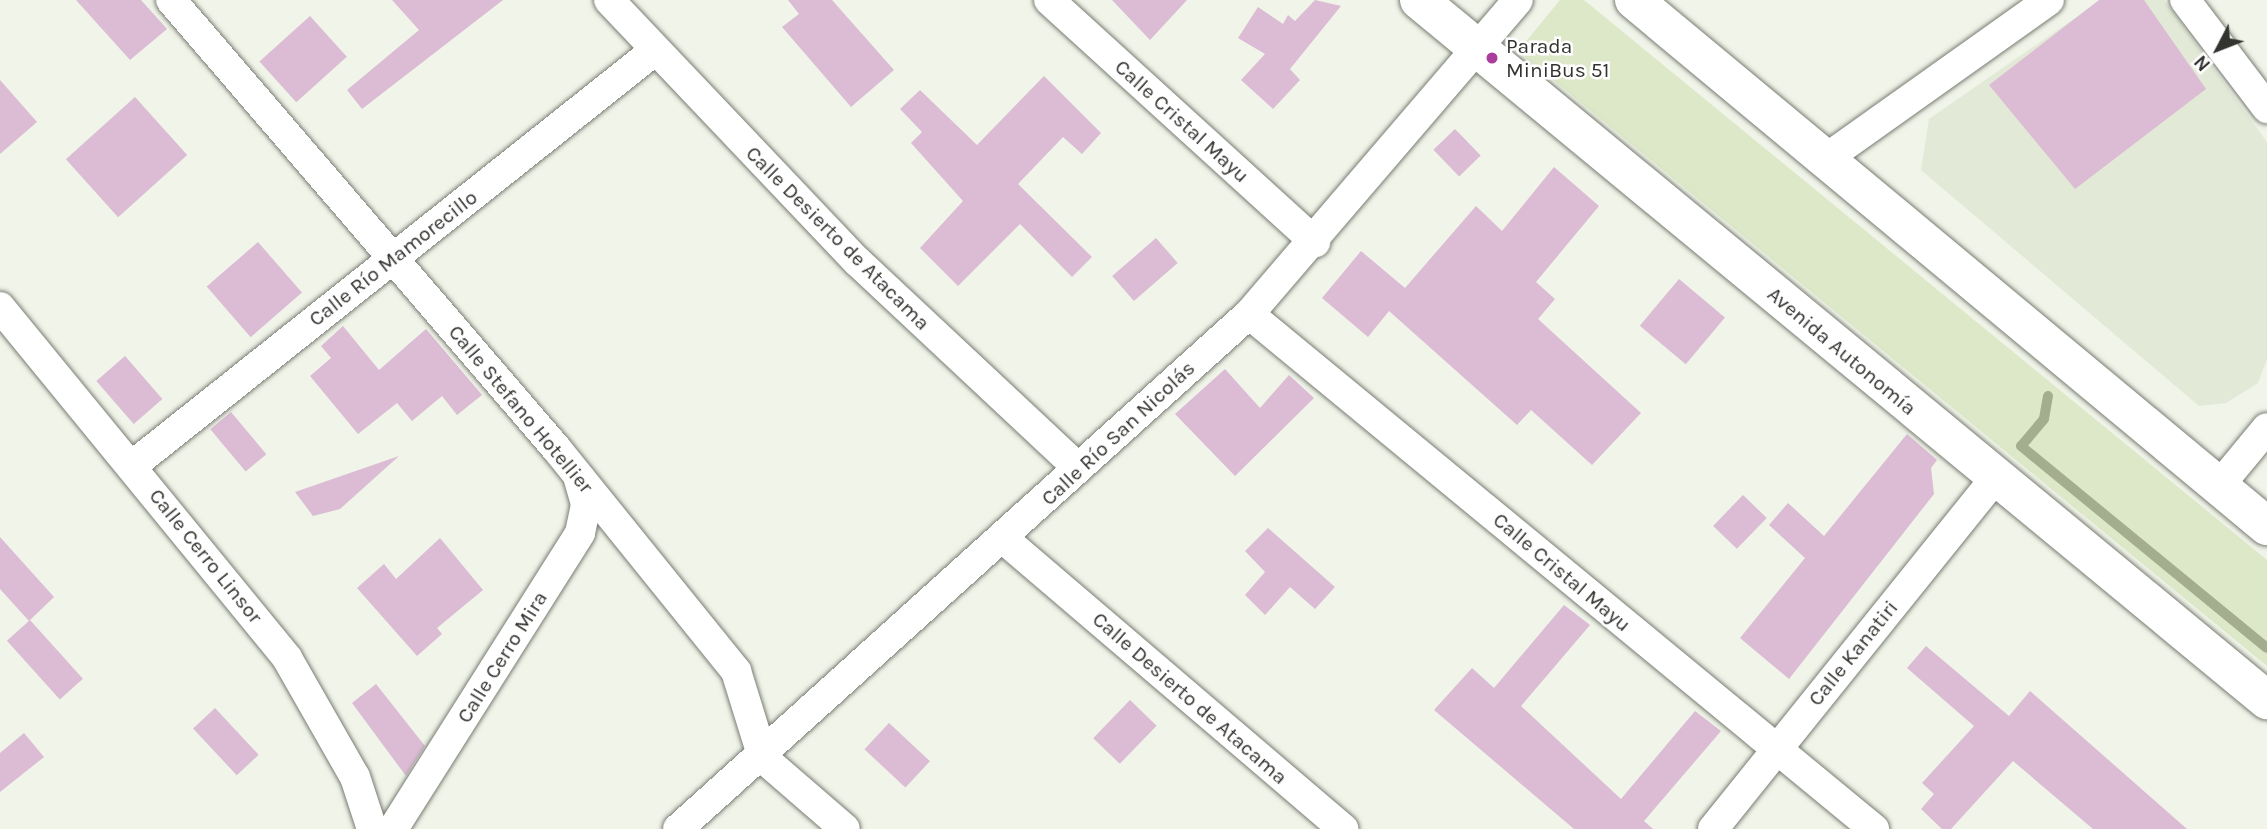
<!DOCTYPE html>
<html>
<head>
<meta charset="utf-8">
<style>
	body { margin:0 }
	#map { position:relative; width:2267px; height:829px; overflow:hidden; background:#f0f4e9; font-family:Karla,sans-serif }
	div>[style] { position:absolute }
	.built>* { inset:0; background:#e3e9d7 }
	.green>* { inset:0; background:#dde8c8 }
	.stream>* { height:10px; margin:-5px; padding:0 5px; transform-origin:5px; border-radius:5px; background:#a4ae8e }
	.building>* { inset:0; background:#dbbcd4; transform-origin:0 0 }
	.roads { filter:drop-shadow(0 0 2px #787c72) drop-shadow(0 0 2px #787c72) }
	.minor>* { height:30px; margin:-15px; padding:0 15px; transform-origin:15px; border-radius:15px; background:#fff }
	.tertiary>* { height:38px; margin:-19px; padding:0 19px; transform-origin:19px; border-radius:19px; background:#fff }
	.dots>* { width:19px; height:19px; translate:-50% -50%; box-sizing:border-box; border:4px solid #fff; border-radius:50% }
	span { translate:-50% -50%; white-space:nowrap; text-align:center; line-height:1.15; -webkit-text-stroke:5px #fff; paint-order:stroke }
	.poi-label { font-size:21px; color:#333430 }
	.left { translate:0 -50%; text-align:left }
	.street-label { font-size:21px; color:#333430 }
	.north { position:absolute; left:2183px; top:14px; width:70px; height:70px; -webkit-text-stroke:5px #fff; paint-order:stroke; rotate:228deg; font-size:19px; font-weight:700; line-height:28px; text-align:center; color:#333430 }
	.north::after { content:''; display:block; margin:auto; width:24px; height:32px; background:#333430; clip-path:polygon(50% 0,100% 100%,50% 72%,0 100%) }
</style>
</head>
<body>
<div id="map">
	<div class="built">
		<i style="clip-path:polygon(2101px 0,2164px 0,2267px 142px,2267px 359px,2258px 383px,2226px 403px,2199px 406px,1921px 170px,1929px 119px)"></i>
	</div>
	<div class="green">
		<i style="clip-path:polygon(1560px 0,1584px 0,2267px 560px,2267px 666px,1518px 51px)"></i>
	</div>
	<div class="stream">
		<i style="left:2048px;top:396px;width:23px;rotate:100deg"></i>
		<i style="left:2044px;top:419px;width:35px;rotate:130deg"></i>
		<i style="left:2021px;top:446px;width:318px;rotate:39.4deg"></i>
	</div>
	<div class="building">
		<i style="clip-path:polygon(76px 0,141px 0,167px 29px,130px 60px)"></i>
		<i style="clip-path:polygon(392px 0,503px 0,362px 109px,347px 90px,419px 30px)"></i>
		<i style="clip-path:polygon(788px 0,832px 0,894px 70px,851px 107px,782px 27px,799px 14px)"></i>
		<i style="clip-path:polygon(1112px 0,1187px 0,1150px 40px)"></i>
		<i style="clip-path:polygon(1315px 0,1341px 6px,1290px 69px,1300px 80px,1273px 109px,1241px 80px,1265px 54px,1238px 38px,1258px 7px,1283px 24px,1288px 15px,1295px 21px)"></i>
		<i style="clip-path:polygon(2099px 0,2144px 0,2206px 89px,2075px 189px,1989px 85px)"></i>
		<i style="left:310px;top:16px;width:55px;height:68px;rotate:48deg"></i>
		<i style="clip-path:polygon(1044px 76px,1101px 133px,1082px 154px,1063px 137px,1018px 184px,1092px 257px,1072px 277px,1020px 224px,958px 286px,920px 248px,963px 201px,911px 143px,922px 132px,900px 109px,920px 90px,977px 145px)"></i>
		<i style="clip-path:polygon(0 80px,37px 122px,0 154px)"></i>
		<i style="left:135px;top:97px;width:78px;height:93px;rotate:48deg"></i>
		<i style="left:1455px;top:129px;width:37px;height:30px;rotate:46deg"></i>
		<i style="clip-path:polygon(1554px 167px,1599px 206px,1536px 282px,1555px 299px,1538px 319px,1641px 413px,1592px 465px,1531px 410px,1517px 425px,1389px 311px,1368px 337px,1322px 298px,1361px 251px,1405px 288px,1476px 206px,1502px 231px)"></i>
		<i style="left:1156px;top:238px;width:33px;height:58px;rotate:49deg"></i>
		<i style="left:258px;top:242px;width:67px;height:68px;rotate:49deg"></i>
		<i style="left:1679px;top:279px;width:60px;height:61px;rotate:40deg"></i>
		<i style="clip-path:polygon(343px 326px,379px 370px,426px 329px,482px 395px,457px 415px,442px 396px,412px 421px,397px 403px,358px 434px,310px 376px,331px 358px,321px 346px)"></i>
		<i style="left:125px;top:356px;width:57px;height:38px;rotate:49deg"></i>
		<i style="clip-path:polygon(1225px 369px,1260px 408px,1289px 375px,1314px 398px,1235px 476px,1175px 414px)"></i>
		<i style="left:231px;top:412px;width:55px;height:27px;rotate:50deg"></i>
		<i style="clip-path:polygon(1907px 434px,1937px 460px,1931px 468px,1934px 494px,1789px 679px,1740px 638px,1805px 558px,1769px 525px,1788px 503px,1824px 536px)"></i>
		<i style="clip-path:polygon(399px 456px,340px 509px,313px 516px,295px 492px)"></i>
		<i style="left:1743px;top:495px;width:33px;height:43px;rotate:44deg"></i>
		<i style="clip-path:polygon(1268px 528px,1335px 587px,1315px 609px,1290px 587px,1265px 615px,1245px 595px,1265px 572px,1245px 551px)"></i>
		<i style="clip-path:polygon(0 537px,54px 597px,29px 621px,0 589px)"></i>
		<i style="clip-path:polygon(440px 538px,483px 590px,437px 628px,442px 634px,417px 656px,357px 588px,384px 564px,396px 579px)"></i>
		<i style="clip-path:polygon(1564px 605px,1590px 625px,1521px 706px,1621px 799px,1695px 711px,1721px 731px,1644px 821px,1653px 829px,1574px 829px,1434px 710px,1472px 668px,1494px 688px)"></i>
		<i style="left:30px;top:620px;width:79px;height:31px;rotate:48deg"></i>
		<i style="clip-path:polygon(1926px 646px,2009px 716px,2030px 691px,2187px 829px,2093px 829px,2013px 761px,1951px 829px,1942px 829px,1921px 809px,1934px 794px,1922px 783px,1974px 726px,1907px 668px)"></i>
		<i style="clip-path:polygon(376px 684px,425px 746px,406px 776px,352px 703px)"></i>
		<i style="left:1130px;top:700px;width:37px;height:53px;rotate:44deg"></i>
		<i style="left:215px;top:708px;width:64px;height:30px;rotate:47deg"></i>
		<i style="left:889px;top:723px;width:56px;height:36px;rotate:43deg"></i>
		<i style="clip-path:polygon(24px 733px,44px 757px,0 792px,0 753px)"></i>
	</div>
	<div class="roads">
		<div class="minor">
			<i style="left:171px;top:0;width:591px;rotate:49.33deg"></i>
			<i style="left:556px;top:448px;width:287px;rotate:51.1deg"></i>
			<i style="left:736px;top:671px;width:91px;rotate:72.8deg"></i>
			<i style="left:763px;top:758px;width:108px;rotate:40.9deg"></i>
			<i style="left:609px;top:0;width:361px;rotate:46.5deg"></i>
			<i style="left:858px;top:262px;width:300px;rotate:43.1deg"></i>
			<i style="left:1049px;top:0;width:360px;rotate:42.3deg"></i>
			<i style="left:2185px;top:0;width:136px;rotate:52.8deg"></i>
			<i style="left:1824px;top:160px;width:276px;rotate:-35.4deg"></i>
			<i style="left:0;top:307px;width:453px;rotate:50.7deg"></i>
			<i style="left:287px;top:658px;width:137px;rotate:60.3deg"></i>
			<i style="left:355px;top:777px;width:55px;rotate:71.9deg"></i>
			<i style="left:1249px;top:314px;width:810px;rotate:39.49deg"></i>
			<i style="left:133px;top:465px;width:664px;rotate:-38.46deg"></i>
			<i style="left:2219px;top:486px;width:75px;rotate:-50.4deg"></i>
			<i style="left:1005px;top:540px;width:445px;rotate:40.5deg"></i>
			<i style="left:393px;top:829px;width:350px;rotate:-57.7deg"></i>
			<i style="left:580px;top:533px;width:30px;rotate:-78deg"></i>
			<i style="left:586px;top:504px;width:26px;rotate:-106deg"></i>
			<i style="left:678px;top:829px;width:769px;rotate:-42.05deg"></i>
			<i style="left:1249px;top:314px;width:413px;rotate:-49.4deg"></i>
			<i style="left:1713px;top:829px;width:450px;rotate:-51.2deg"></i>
		</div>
		<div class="tertiary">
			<i style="left:1419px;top:0;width:1100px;rotate:39.54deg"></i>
			<i style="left:1634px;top:0;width:823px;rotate:39.73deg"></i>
		</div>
	</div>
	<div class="dots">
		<i style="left:1492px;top:58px;background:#aa3e9d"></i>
	</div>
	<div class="poi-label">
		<span class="left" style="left:1506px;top:58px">Parada<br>MiniBus 51</span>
	</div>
	<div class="street-label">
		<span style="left:1182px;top:121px;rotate:42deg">Calle Cristal Mayu</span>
		<span style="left:838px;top:238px;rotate:45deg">Calle Desierto de Atacama</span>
		<span style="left:393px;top:258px;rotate:-38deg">Calle Río Mamorecillo</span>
		<span style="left:1842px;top:351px;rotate:40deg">Avenida Autonomía</span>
		<span style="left:521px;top:409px;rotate:50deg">Calle Stefano Hotellier</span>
		<span style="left:1118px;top:433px;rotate:-43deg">Calle Río San Nicolás</span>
		<span style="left:206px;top:556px;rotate:51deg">Calle Cerro Linsor</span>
		<span style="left:1562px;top:572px;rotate:40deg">Calle Cristal Mayu</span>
		<span style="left:1853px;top:653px;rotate:-51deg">Calle Kanatiri</span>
		<span style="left:502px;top:657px;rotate:-58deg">Calle Cerro Mira</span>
		<span style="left:1190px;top:698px;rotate:41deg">Calle Desierto de Atacama</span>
	</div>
	<div class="north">N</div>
</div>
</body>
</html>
